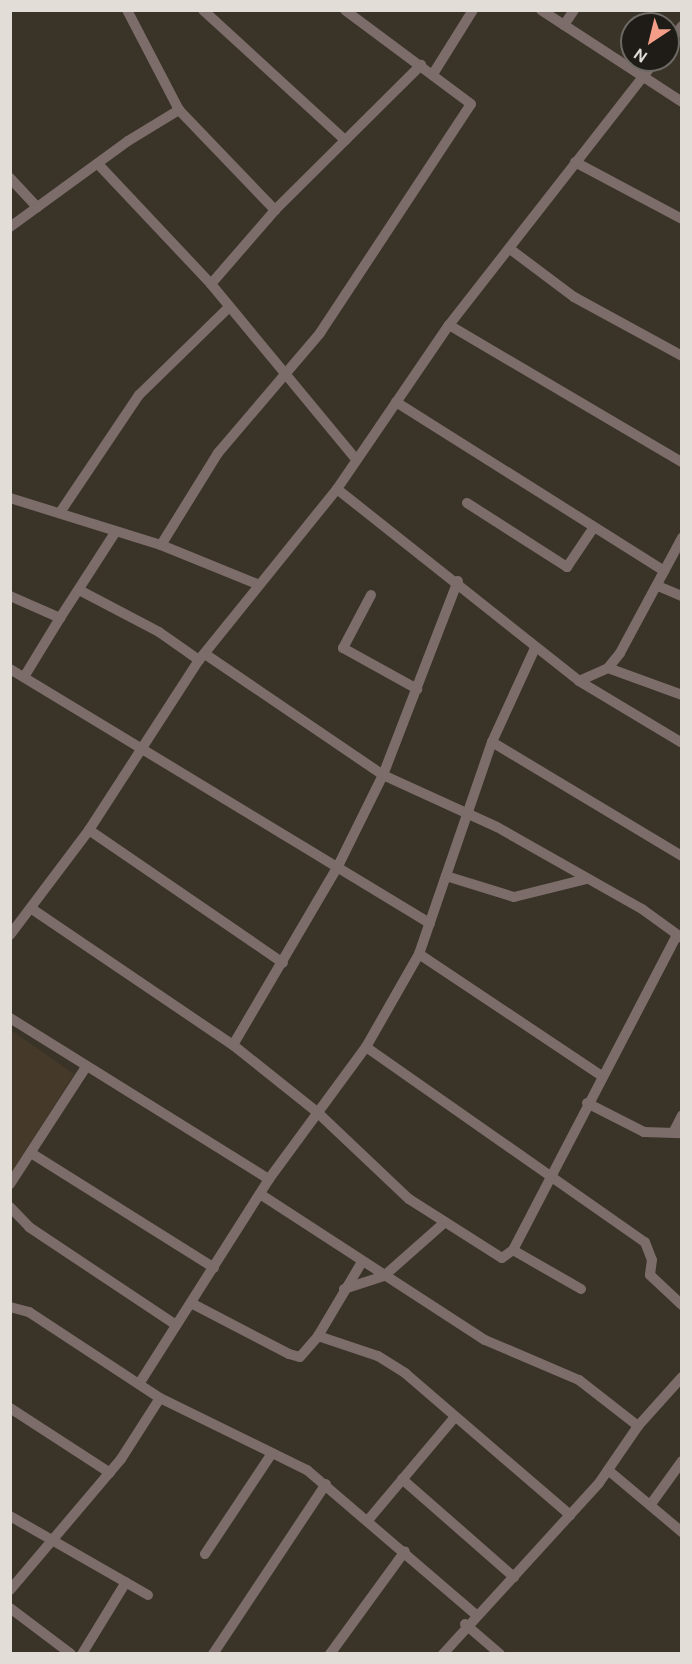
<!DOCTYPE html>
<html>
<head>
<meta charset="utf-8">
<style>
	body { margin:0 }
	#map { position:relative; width:692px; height:1664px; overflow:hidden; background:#3a3328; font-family:"DM Sans",sans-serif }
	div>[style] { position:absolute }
	.built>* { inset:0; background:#453a29 }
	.street>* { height:10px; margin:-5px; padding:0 5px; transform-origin:5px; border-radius:5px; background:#7c6d6a }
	span { translate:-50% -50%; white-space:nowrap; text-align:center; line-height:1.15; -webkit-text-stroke:6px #1f1b17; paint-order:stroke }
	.frame { position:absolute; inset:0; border:12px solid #e2ddd6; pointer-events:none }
	.north { position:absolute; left:620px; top:12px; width:60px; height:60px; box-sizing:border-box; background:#1f1b17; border:2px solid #6d6963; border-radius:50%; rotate:215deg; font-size:16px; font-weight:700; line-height:24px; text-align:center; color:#e2ddd6 }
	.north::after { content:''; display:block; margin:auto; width:21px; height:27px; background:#f49e8a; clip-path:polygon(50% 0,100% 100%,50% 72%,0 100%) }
</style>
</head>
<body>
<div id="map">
	<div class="built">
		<i style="clip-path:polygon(11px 1030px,74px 1074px,11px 1173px)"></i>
	</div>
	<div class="street">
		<i style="left:127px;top:10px;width:113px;rotate:62.5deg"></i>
		<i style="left:179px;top:110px;width:139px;rotate:46.2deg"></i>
		<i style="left:203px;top:10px;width:193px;rotate:42.5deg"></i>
		<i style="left:541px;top:10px;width:168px;rotate:33.1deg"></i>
		<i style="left:564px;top:25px;width:18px;rotate:-56deg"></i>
		<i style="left:668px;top:44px;width:23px;rotate:-52deg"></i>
		<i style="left:433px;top:74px;width:75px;rotate:-58deg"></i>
		<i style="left:575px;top:162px;width:121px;rotate:28deg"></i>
		<i style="left:98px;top:164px;width:165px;rotate:46.7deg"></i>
		<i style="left:211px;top:284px;width:227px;rotate:50.4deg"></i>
		<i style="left:10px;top:178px;width:40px;rotate:47deg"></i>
		<i style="left:10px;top:227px;width:146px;rotate:-36.1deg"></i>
		<i style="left:128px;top:141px;width:60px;rotate:-31.3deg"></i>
		<i style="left:510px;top:249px;width:80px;rotate:36.9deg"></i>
		<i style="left:574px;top:297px;width:123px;rotate:28.6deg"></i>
		<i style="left:211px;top:284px;width:98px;rotate:-49.1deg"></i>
		<i style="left:275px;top:210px;width:206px;rotate:-44.8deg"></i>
		<i style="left:449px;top:325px;width:270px;rotate:30.5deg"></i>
		<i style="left:396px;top:402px;width:317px;rotate:32.2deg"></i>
		<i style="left:337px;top:489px;width:309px;rotate:38.4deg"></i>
		<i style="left:579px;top:681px;width:120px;rotate:31deg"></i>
		<i style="left:10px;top:498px;width:158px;rotate:17.3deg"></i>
		<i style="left:161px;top:545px;width:104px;rotate:22.1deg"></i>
		<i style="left:467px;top:503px;width:119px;rotate:32.6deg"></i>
		<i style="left:567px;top:567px;width:48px;rotate:-56deg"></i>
		<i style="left:61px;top:511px;width:140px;rotate:-56.1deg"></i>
		<i style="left:139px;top:395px;width:124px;rotate:-44.3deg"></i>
		<i style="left:161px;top:545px;width:108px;rotate:-58.2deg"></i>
		<i style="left:218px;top:453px;width:157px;rotate:-49.6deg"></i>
		<i style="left:320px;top:333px;width:274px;rotate:-56.6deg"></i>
		<i style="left:471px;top:104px;width:157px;rotate:-143.3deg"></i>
		<i style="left:658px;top:586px;width:26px;rotate:23deg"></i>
		<i style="left:81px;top:591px;width:88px;rotate:27.7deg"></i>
		<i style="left:159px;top:632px;width:49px;rotate:35deg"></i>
		<i style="left:371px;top:595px;width:60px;rotate:117.8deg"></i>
		<i style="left:343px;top:648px;width:85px;rotate:29deg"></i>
		<i style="left:10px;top:596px;width:55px;rotate:23.7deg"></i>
		<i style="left:60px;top:618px;width:103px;rotate:-57.2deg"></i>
		<i style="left:205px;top:654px;width:215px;rotate:34.2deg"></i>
		<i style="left:383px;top:775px;width:125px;rotate:24.5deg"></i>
		<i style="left:497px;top:827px;width:167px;rotate:29.5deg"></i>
		<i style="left:642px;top:909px;width:49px;rotate:35.9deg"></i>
		<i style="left:608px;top:668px;width:79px;rotate:20deg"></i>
		<i style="left:10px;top:669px;width:491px;rotate:31.2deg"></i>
		<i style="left:24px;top:677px;width:69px;rotate:-58.6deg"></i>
		<i style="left:579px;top:681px;width:32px;rotate:-24deg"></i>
		<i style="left:608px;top:668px;width:19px;rotate:-51deg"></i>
		<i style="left:620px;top:653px;width:131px;rotate:-61.7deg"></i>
		<i style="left:492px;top:742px;width:222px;rotate:31deg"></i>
		<i style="left:89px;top:830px;width:235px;rotate:34.4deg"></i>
		<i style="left:446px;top:876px;width:71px;rotate:17.2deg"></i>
		<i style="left:514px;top:897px;width:74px;rotate:-14deg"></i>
		<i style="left:32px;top:909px;width:243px;rotate:34.1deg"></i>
		<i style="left:233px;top:1045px;width:107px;rotate:38.6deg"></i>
		<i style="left:317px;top:1112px;width:127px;rotate:43.4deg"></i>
		<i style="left:409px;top:1199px;width:110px;rotate:32.4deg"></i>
		<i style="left:502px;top:1258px;width:14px;rotate:-36deg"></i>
		<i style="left:10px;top:935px;width:131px;rotate:-53deg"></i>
		<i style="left:89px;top:830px;width:202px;rotate:-57.1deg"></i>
		<i style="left:199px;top:660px;width:220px;rotate:-51.1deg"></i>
		<i style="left:337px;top:489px;width:199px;rotate:-55.7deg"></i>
		<i style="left:449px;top:325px;width:336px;rotate:-52deg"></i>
		<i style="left:419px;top:954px;width:220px;rotate:33.7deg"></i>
		<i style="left:10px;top:1018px;width:305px;rotate:31.9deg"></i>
		<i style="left:233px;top:1045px;width:210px;rotate:-59.6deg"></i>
		<i style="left:339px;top:864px;width:99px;rotate:-63.7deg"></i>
		<i style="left:383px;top:775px;width:208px;rotate:-68.9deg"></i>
		<i style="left:366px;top:1047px;width:340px;rotate:35deg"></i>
		<i style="left:645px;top:1242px;width:19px;rotate:69deg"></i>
		<i style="left:652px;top:1260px;width:15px;rotate:98deg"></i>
		<i style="left:650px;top:1275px;width:44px;rotate:43.2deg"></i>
		<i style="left:587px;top:1103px;width:64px;rotate:27deg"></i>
		<i style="left:644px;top:1132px;width:38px;rotate:2deg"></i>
		<i style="left:673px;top:1133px;width:20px;rotate:-63deg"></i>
		<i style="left:31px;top:1153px;width:216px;rotate:32.1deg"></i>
		<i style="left:10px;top:1184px;width:140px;rotate:-57deg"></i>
		<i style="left:260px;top:1194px;width:268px;rotate:33deg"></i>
		<i style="left:485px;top:1340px;width:102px;rotate:23.1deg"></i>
		<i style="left:579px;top:1380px;width:75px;rotate:37.9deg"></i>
		<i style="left:10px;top:1207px;width:28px;rotate:46deg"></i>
		<i style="left:29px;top:1227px;width:177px;rotate:33.7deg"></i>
		<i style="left:344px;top:1289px;width:42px;rotate:-18deg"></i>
		<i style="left:384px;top:1276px;width:80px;rotate:-41.5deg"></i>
		<i style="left:581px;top:1289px;width:78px;rotate:-150.2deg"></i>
		<i style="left:513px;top:1250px;width:355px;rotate:-62.5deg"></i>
		<i style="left:191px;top:1303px;width:110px;rotate:27.5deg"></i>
		<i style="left:289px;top:1354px;width:11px;rotate:15deg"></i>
		<i style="left:300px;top:1357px;width:28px;rotate:-49deg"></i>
		<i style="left:318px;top:1336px;width:63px;rotate:18.4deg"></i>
		<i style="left:378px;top:1356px;width:32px;rotate:32deg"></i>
		<i style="left:405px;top:1373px;width:218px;rotate:40.7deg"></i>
		<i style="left:10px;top:1307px;width:20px;rotate:15deg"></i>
		<i style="left:29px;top:1312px;width:157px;rotate:33.3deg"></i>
		<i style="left:160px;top:1398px;width:164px;rotate:26.1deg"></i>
		<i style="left:307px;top:1470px;width:221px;rotate:40.6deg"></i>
		<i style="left:318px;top:1336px;width:86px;rotate:-59.3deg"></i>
		<i style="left:139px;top:1384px;width:243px;rotate:-57.6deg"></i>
		<i style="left:269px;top:1179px;width:164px;rotate:-53.7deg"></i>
		<i style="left:366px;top:1047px;width:107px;rotate:-60.3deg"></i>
		<i style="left:419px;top:954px;width:224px;rotate:-71deg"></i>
		<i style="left:492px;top:742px;width:103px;rotate:-65.4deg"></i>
		<i style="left:10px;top:1408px;width:119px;rotate:33deg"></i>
		<i style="left:608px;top:1470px;width:97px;rotate:40deg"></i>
		<i style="left:402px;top:1479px;width:149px;rotate:41.2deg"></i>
		<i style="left:651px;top:1504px;width:53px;rotate:-54.2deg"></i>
		<i style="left:10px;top:1516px;width:159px;rotate:29.8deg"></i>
		<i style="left:369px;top:1519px;width:133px;rotate:-49.9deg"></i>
		<i style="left:205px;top:1554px;width:121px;rotate:-56.4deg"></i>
		<i style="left:10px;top:1590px;width:172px;rotate:-49.7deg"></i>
		<i style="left:121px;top:1459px;width:72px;rotate:-57.4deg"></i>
		<i style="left:10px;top:1608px;width:76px;rotate:37deg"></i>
		<i style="left:465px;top:1624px;width:46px;rotate:40.6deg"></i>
		<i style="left:82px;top:1654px;width:84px;rotate:-58.6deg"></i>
		<i style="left:213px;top:1654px;width:204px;rotate:-56.4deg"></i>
		<i style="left:330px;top:1654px;width:127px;rotate:-53.9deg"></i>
		<i style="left:443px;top:1654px;width:231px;rotate:-47.6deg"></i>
		<i style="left:599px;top:1483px;width:69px;rotate:-55.6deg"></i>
		<i style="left:638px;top:1426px;width:66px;rotate:-48.1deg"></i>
	</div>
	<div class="frame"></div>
	<div class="north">N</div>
</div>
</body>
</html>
